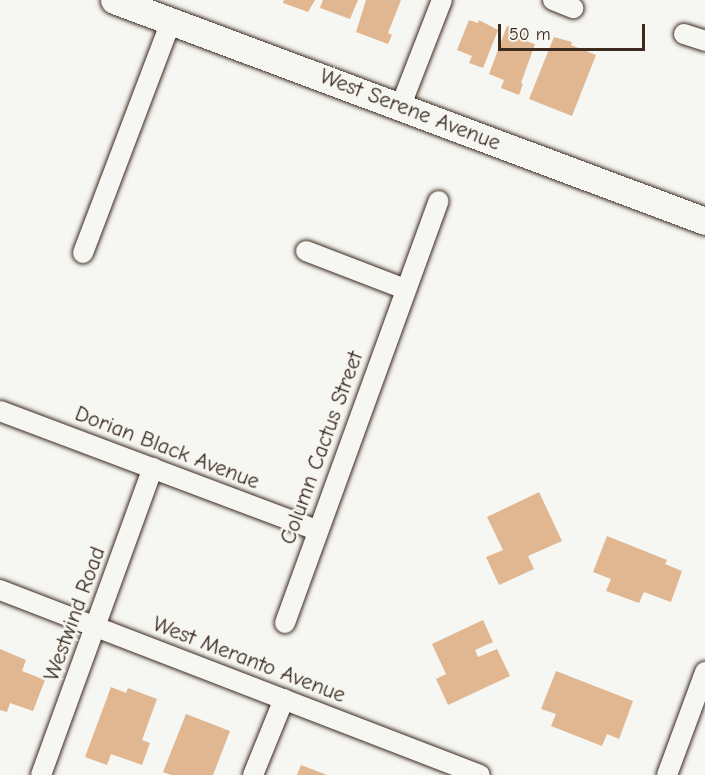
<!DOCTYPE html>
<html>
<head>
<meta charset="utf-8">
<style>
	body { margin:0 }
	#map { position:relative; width:705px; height:775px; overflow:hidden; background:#f6f6f2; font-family:"Comic Neue",sans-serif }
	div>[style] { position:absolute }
	.building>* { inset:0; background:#e0b791 }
	.roads { filter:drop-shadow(0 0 2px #3b2a1e) drop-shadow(0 0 2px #3b2a1e) }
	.street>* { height:20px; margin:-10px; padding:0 10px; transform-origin:10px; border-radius:10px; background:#f6f6f2 }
	.secondary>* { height:27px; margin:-13.5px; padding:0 13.5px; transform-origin:13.5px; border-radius:13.5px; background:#f6f6f2 }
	span { translate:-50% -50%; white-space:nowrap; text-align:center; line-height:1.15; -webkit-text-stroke:5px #f6f6f2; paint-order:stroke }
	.street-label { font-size:22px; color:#3b2a1e }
	.scale { position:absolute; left:498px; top:24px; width:147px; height:27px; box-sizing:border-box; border:3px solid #3b2a1e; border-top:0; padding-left:8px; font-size:18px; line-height:21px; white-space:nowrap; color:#3b2a1e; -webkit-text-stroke:4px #f6f6f2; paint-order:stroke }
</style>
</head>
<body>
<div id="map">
	<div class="building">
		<i style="clip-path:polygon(284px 0,315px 0,308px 12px,283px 3px)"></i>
		<i style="clip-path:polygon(323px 0,358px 0,350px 19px,320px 8px)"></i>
		<i style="clip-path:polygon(366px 0,401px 0,388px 33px,392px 35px,388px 44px,356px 32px)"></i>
		<i style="clip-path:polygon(469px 20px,478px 23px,479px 20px,498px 30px,483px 68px,469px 63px,472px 56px,457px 50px)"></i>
		<i style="clip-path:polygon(507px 26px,526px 33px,523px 40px,535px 44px,521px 83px,523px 84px,519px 95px,501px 88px,504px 80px,489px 74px)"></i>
		<i style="clip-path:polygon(554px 37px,572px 42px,571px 45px,596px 55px,572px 116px,529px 99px)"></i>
		<i style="clip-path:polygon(539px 492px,562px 541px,528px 556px,534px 569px,499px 585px,486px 557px,503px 550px,487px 517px)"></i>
		<i style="clip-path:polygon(607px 536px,667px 560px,665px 564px,682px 571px,671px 602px,644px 592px,639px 603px,606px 591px,611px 579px,593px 572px)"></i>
		<i style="clip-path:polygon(483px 620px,493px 642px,475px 650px,478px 657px,497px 649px,510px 676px,448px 705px,436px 679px,446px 674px,432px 644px)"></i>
		<i style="clip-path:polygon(0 649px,26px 660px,22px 671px,45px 680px,33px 711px,10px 703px,7px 712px,0 710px)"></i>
		<i style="clip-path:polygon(556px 671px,633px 701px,619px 739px,607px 734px,602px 746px,551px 726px,556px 714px,541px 709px)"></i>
		<i style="clip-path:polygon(111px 687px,126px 693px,128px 688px,157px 699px,142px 740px,150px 743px,142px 765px,111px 754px,107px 765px,85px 757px)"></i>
		<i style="clip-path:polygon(186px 714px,230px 731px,213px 775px,171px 775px,163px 772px)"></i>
		<i style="clip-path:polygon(301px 765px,327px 775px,297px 775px)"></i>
	</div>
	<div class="roads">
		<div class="street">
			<i style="left:553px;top:0;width:22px;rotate:22deg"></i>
			<i style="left:684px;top:34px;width:22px;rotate:18deg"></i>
			<i style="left:401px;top:105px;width:113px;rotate:-68.7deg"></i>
			<i style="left:306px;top:251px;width:106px;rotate:21deg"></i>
			<i style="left:83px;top:253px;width:248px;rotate:-69.2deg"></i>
			<i style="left:0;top:411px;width:339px;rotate:20.6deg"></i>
			<i style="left:0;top:590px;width:514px;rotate:21.08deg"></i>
			<i style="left:285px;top:623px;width:449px;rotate:-70deg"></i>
			<i style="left:41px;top:775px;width:327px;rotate:-70deg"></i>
			<i style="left:253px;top:775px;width:82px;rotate:-67.8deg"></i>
			<i style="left:667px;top:775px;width:110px;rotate:-69.7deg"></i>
		</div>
		<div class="secondary">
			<i style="left:114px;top:0;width:631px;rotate:20.5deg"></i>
		</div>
	</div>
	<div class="street-label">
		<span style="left:410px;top:110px;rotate:21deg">West Serene Avenue</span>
		<span style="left:167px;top:448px;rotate:21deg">Dorian Black Avenue</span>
		<span style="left:322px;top:448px;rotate:-70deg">Column Cactus Street</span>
		<span style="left:75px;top:614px;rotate:-70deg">Westwind Road</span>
		<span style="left:249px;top:660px;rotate:21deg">West Meranto Avenue</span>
	</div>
	<div class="scale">50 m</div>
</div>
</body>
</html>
